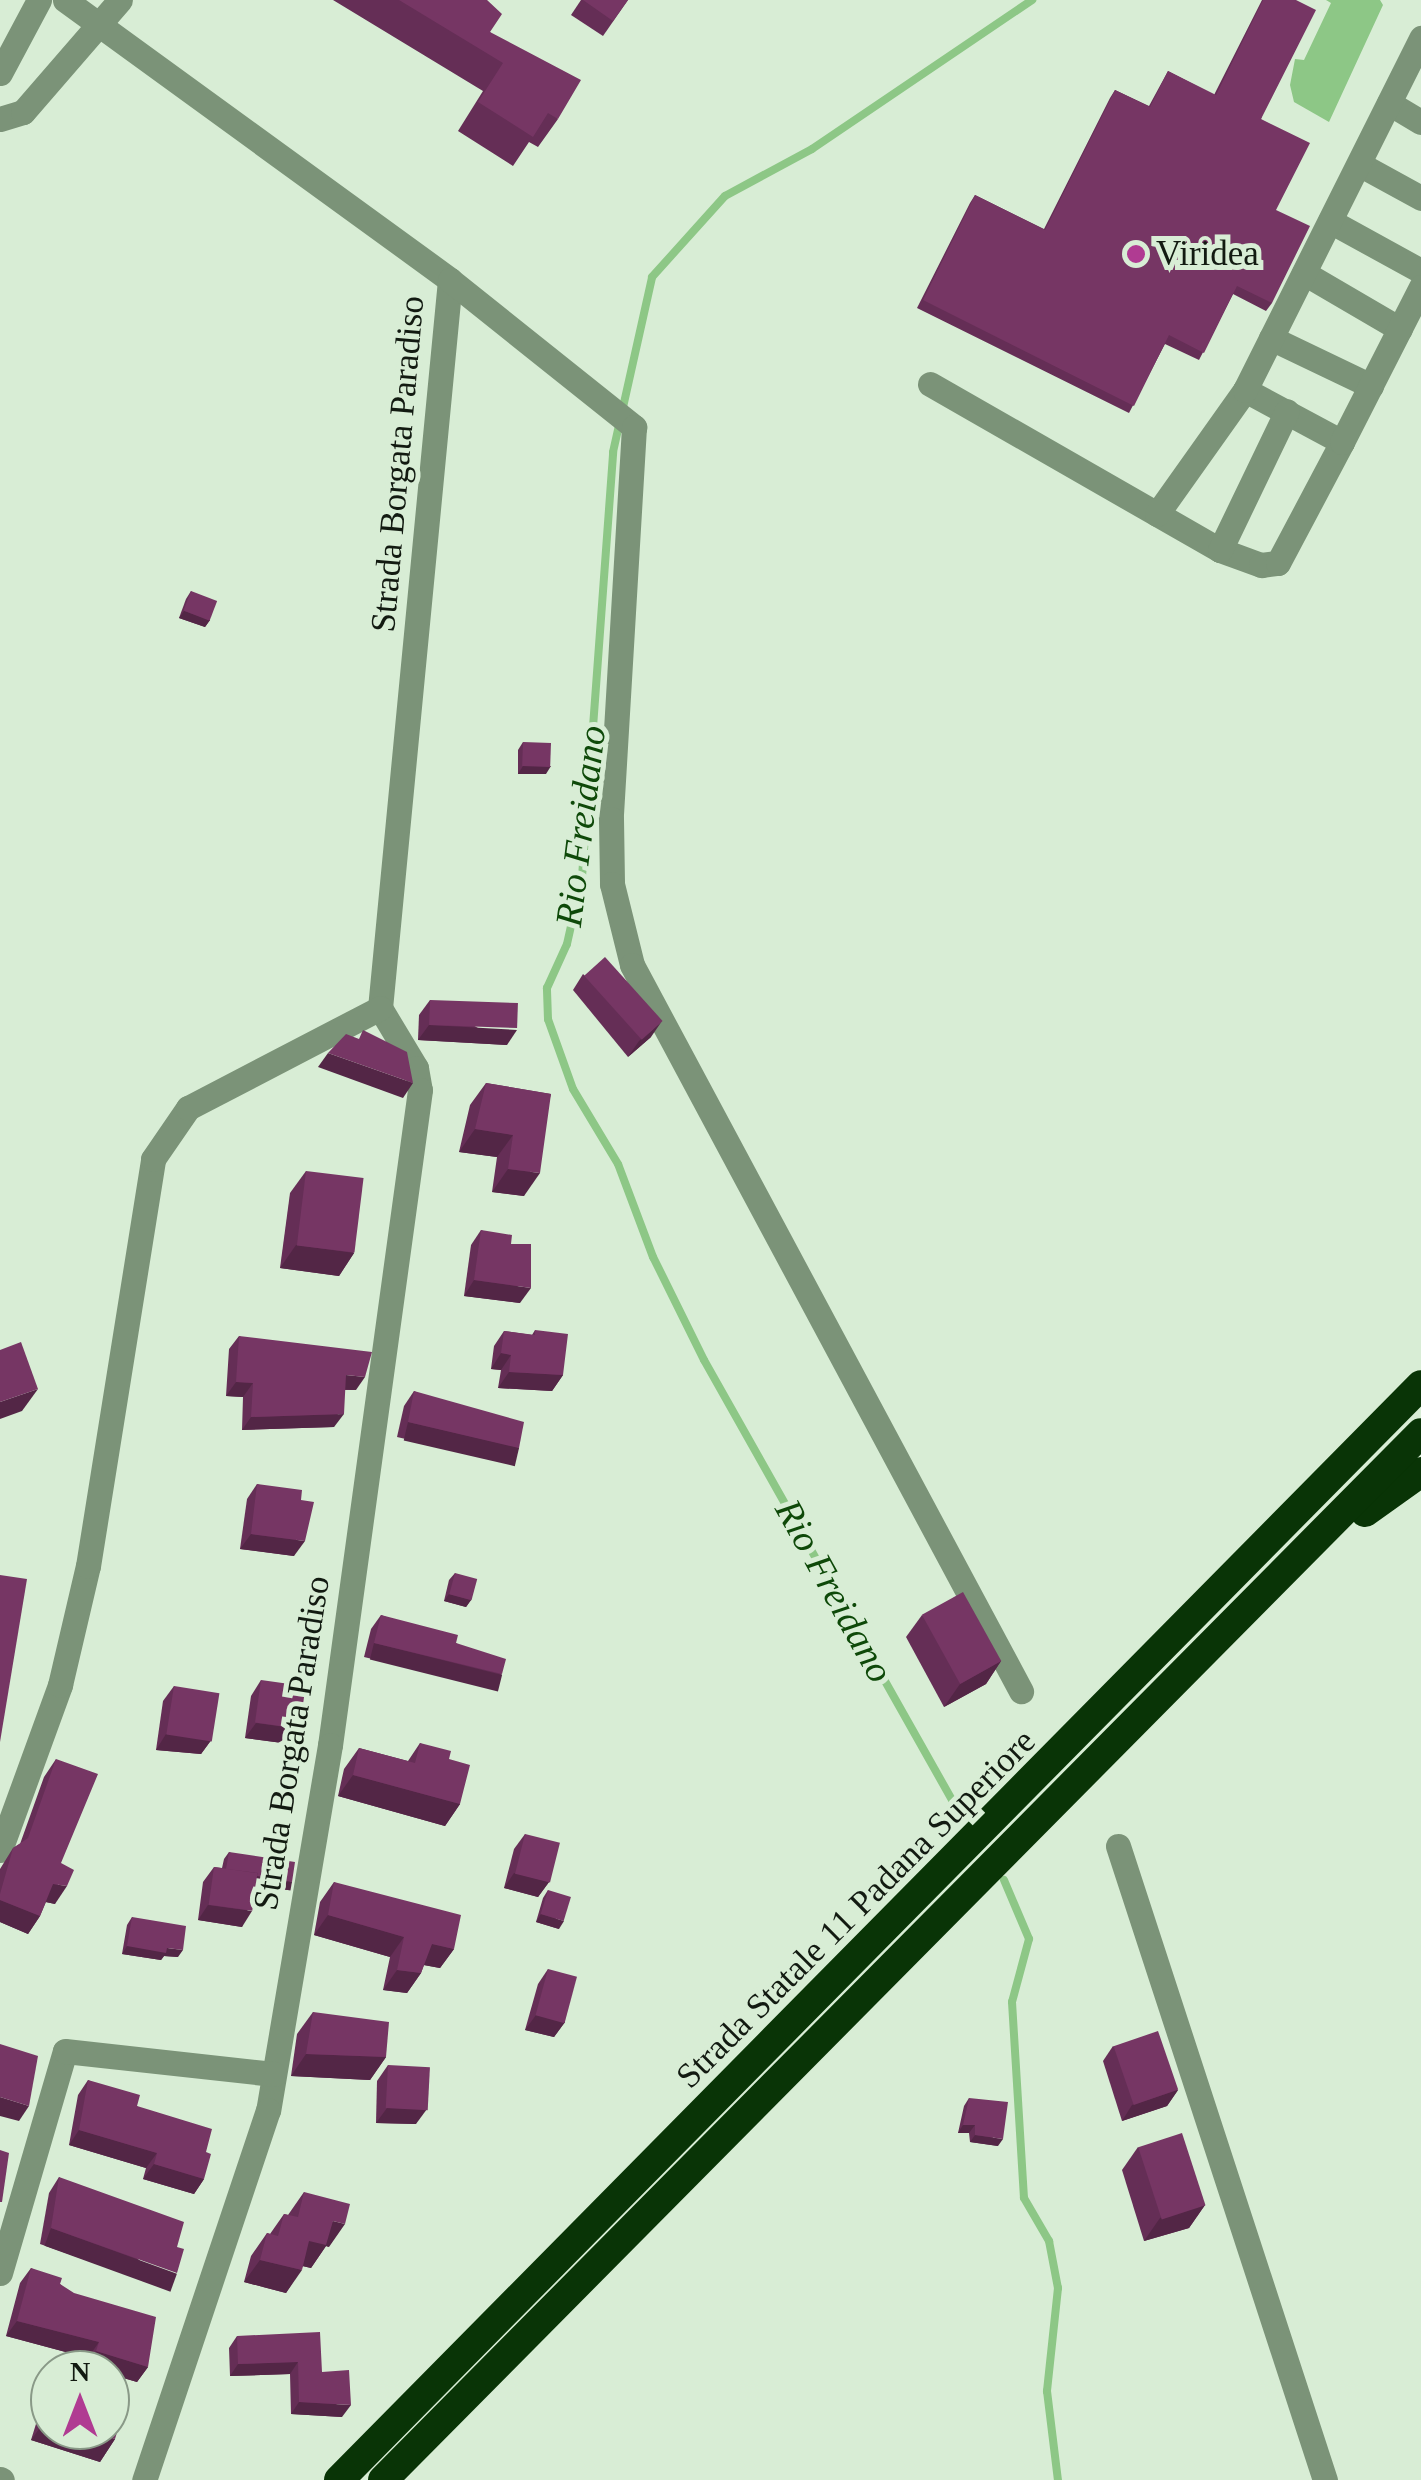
<!DOCTYPE html>
<html>
<head>
<meta charset="utf-8">
<style>
	body { margin:0 }
	#map { position:relative; width:1421px; height:2480px; overflow:hidden; background:#d8edd5; font-family:Georgia,serif }
	div>[style] { position:absolute }
	.water>* { inset:0; background:#8dc786 }
	.stream>* { height:8px; margin:-4px; padding:0 4px; transform-origin:4px; border-radius:4px; background:#8dc786 }
	.minor>* { height:25px; margin:-12.5px; padding:0 12.5px; transform-origin:12.5px; border-radius:12.5px; background:#7b9378 }
	.highway>* { height:30px; margin:-15px; padding:0 15px; transform-origin:15px; border-radius:15px; background:#093406 }
	.wall>* { inset:0; background:#652e56 }
	.shaded-wall>* { inset:0; background:#532646; transform-origin:0 0 }
	.building>* { inset:0; background:#763664; transform-origin:0 0 }
	.dots>* { width:28px; height:28px; translate:-50% -50%; box-sizing:border-box; border:5px solid #d8edd5; border-radius:50% }
	span { translate:-50% -50%; white-space:nowrap; text-align:center; line-height:1.15; -webkit-text-stroke:10px #d8edd5; paint-order:stroke }
	.poi-label { font-size:35px; color:#121a11 }
	.left { translate:0 -50%; text-align:left }
	.street-label { font-size:35px; color:#121a11 }
	.water-label { font-size:38px; color:#0e4909; font-style:italic }
	.north { position:absolute; left:30px; top:2350px; width:100px; height:100px; box-sizing:border-box; background:#d8edd5; border:2px solid #899987; border-radius:50%; rotate:0deg; font-size:28px; font-weight:700; line-height:40px; text-align:center; color:#121a11 }
	.north::after { content:''; display:block; margin:auto; width:35px; height:45px; background:#b03b92; clip-path:polygon(50% 0,100% 100%,50% 72%,0 100%) }
</style>
</head>
<body>
<div id="map">
	<div class="water">
		<i style="clip-path:polygon(1326px 0,1380px 0,1383px 5px,1329px 122px,1294px 102px,1290px 85px,1295px 59px,1304px 60px,1331px 3px)"></i>
	</div>
	<div class="stream">
		<i style="left:956px;top:1807px;width:513px;rotate:-119.41deg"></i>
		<i style="left:704px;top:1360px;width:115px;rotate:-116.3deg"></i>
		<i style="left:653px;top:1257px;width:99px;rotate:-110.6deg"></i>
		<i style="left:618px;top:1164px;width:87px;rotate:-121deg"></i>
		<i style="left:573px;top:1089px;width:74px;rotate:-109.7deg"></i>
		<i style="left:548px;top:1019px;width:31px;rotate:-92deg"></i>
		<i style="left:547px;top:988px;width:48px;rotate:-65.6deg"></i>
		<i style="left:567px;top:944px;width:69px;rotate:-77.4deg"></i>
		<i style="left:582px;top:877px;width:426px;rotate:-85.8deg"></i>
		<i style="left:613px;top:452px;width:179px;rotate:-77.4deg"></i>
		<i style="left:652px;top:277px;width:109px;rotate:-48deg"></i>
		<i style="left:725px;top:196px;width:99px;rotate:-28.4deg"></i>
		<i style="left:812px;top:149px;width:266px;rotate:-34.1deg"></i>
		<i style="left:1004px;top:1880px;width:64px;rotate:67deg"></i>
		<i style="left:1029px;top:1939px;width:65px;rotate:105.1deg"></i>
		<i style="left:1012px;top:2002px;width:196px;rotate:86.5deg"></i>
		<i style="left:1024px;top:2198px;width:50px;rotate:59.8deg"></i>
		<i style="left:1049px;top:2241px;width:48px;rotate:79.2deg"></i>
		<i style="left:1058px;top:2288px;width:104px;rotate:96.1deg"></i>
		<i style="left:1047px;top:2391px;width:90px;rotate:83deg"></i>
	</div>
	<div class="minor">
		<i style="left:65px;top:0;width:476px;rotate:36deg"></i>
		<i style="left:450px;top:280px;width:731px;rotate:95.49deg"></i>
		<i style="left:380px;top:1008px;width:70px;rotate:59deg"></i>
		<i style="left:416px;top:1068px;width:22px;rotate:80deg"></i>
		<i style="left:420px;top:1090px;width:661px;rotate:97.82deg"></i>
		<i style="left:330px;top:1745px;width:370px;rotate:99.6deg"></i>
		<i style="left:268px;top:2110px;width:390px;rotate:108.5deg"></i>
		<i style="left:0;top:73px;width:83px;rotate:-61.9deg"></i>
		<i style="left:1389px;top:103px;width:37px;rotate:31deg"></i>
		<i style="left:0;top:119px;width:24px;rotate:-17deg"></i>
		<i style="left:23px;top:112px;width:148px;rotate:-49.1deg"></i>
		<i style="left:1359px;top:164px;width:71px;rotate:28.7deg"></i>
		<i style="left:1330px;top:221px;width:104px;rotate:28.8deg"></i>
		<i style="left:1304px;top:273px;width:111px;rotate:30.3deg"></i>
		<i style="left:450px;top:280px;width:236px;rotate:38.6deg"></i>
		<i style="left:634px;top:427px;width:393px;rotate:93.4deg"></i>
		<i style="left:611px;top:819px;width:65px;rotate:89.1deg"></i>
		<i style="left:612px;top:884px;width:83px;rotate:76.1deg"></i>
		<i style="left:632px;top:965px;width:824px;rotate:61.82deg"></i>
		<i style="left:1271px;top:338px;width:111px;rotate:25.6deg"></i>
		<i style="left:930px;top:384px;width:334px;rotate:29.8deg"></i>
		<i style="left:1220px;top:550px;width:44px;rotate:20.1deg"></i>
		<i style="left:1261px;top:565px;width:17px;rotate:-7deg"></i>
		<i style="left:1278px;top:563px;width:137px;rotate:-62.1deg"></i>
		<i style="left:1342px;top:442px;width:110px;rotate:-151.8deg"></i>
		<i style="left:1342px;top:442px;width:174px;rotate:-63deg"></i>
		<i style="left:1157px;top:514px;width:152px;rotate:-54.6deg"></i>
		<i style="left:1245px;top:390px;width:394px;rotate:-63.4deg"></i>
		<i style="left:1220px;top:550px;width:154px;rotate:-64.3deg"></i>
		<i style="left:1118px;top:1846px;width:667px;rotate:71.92deg"></i>
		<i style="left:0;top:1850px;width:176px;rotate:-70deg"></i>
		<i style="left:60px;top:1685px;width:122px;rotate:-76.8deg"></i>
		<i style="left:88px;top:1566px;width:412px;rotate:-80.9deg"></i>
		<i style="left:153px;top:1159px;width:62px;rotate:-55.5deg"></i>
		<i style="left:188px;top:1108px;width:216px;rotate:-27.5deg"></i>
		<i style="left:0;top:2273px;width:231px;rotate:-73.7deg"></i>
		<i style="left:65px;top:2051px;width:210px;rotate:6.3deg"></i>
		<i style="left:0;top:2479px;width:2px;rotate:27deg"></i>
	</div>
	<div class="highway">
		<i style="left:1365px;top:1512px;width:69px;rotate:-35.5deg"></i>
		<i style="left:339px;top:2480px;width:1539px;rotate:-45.34deg"></i>
		<i style="left:383px;top:2480px;width:1474px;rotate:-45.25deg"></i>
	</div>
	<div class="wall">
		<i style="clip-path:polygon(333px 0,487px 0,490px 32px,558px 119px,538px 147px,529px 142px,513px 166px,458px 131px,483px 91px)"></i>
		<i style="clip-path:polygon(581px 0,628px 0,603px 36px,571px 15px)"></i>
		<i style="clip-path:polygon(1262px 0,1296px 0,1261px 119px,1276px 210px,1272px 303px,1266px 311px,1233px 294px,1199px 360px,1165px 344px,1129px 413px,917px 308px,970px 203px,975px 195px,1044px 229px,1110px 98px,1115px 90px,1149px 106px,1168px 71px,1214px 95px)"></i>
		<i style="clip-path:polygon(191px 591px,210px 620px,205px 627px,179px 618px,186px 599px)"></i>
		<i style="clip-path:polygon(523px 742px,546px 774px,518px 774px,518px 750px)"></i>
		<i style="clip-path:polygon(583px 974px,651px 1037px,628px 1057px,573px 990px)"></i>
		<i style="clip-path:polygon(430px 1000px,507px 1045px,418px 1040px,419px 1015px)"></i>
		<i style="clip-path:polygon(486px 1083px,551px 1094px,524px 1196px,492px 1192px,497px 1157px,459px 1152px,470px 1105px)"></i>
		<i style="clip-path:polygon(306px 1171px,354px 1253px,339px 1276px,280px 1268px,290px 1193px)"></i>
		<i style="clip-path:polygon(481px 1230px,511px 1244px,520px 1303px,464px 1296px,471px 1245px)"></i>
		<i style="clip-path:polygon(535px 1330px,563px 1375px,552px 1391px,498px 1388px,501px 1370px,491px 1369px,494px 1346px,504px 1331px,532px 1335px)"></i>
		<i style="clip-path:polygon(239px 1336px,356px 1390px,345px 1390px,334px 1427px,242px 1430px,243px 1397px,226px 1396px,229px 1349px)"></i>
		<i style="clip-path:polygon(414px 1391px,519px 1448px,509px 1463px,397px 1437px,404px 1406px)"></i>
		<i style="clip-path:polygon(257px 1484px,301px 1500px,294px 1556px,240px 1549px,247px 1499px)"></i>
		<i style="clip-path:polygon(455px 1573px,471px 1600px,466px 1607px,444px 1601px,449px 1580px)"></i>
		<i style="clip-path:polygon(381px 1615px,456px 1643px,502px 1674px,492px 1688px,364px 1657px,371px 1629px)"></i>
		<i style="clip-path:polygon(922px 1615px,1001px 1661px,986px 1684px,944px 1707px,906px 1637px)"></i>
		<i style="clip-path:polygon(261px 1680px,290px 1744px,245px 1738px,251px 1696px)"></i>
		<i style="clip-path:polygon(174px 1686px,212px 1739px,201px 1754px,156px 1750px,163px 1701px)"></i>
		<i style="clip-path:polygon(420px 1743px,449px 1759px,460px 1804px,445px 1826px,338px 1796px,344px 1769px,359px 1748px,408px 1761px)"></i>
		<i style="clip-path:polygon(56px 1759px,61px 1863px,55px 1904px,46px 1902px,40px 1916px,28px 1934px,0 1922px,0 1869px,13px 1848px,20px 1844px,44px 1777px)"></i>
		<i style="clip-path:polygon(525px 1834px,549px 1882px,538px 1897px,504px 1888px,514px 1849px)"></i>
		<i style="clip-path:polygon(229px 1852px,292px 1882px,287px 1890px,256px 1884px,242px 1927px,198px 1920px,203px 1882px,214px 1867px,222px 1868px,224px 1859px)"></i>
		<i style="clip-path:polygon(334px 1882px,454px 1949px,440px 1968px,424px 1965px,421px 1973px,407px 1993px,383px 1990px,390px 1957px,314px 1935px,320px 1902px)"></i>
		<i style="clip-path:polygon(548px 1890px,559px 1929px,536px 1922px,543px 1898px)"></i>
		<i style="clip-path:polygon(132px 1917px,178px 1957px,164px 1956px,161px 1960px,122px 1954px,127px 1925px)"></i>
		<i style="clip-path:polygon(548px 1969px,565px 2022px,554px 2037px,525px 2030px,538px 1984px)"></i>
		<i style="clip-path:polygon(313px 2012px,386px 2057px,370px 2080px,291px 2076px,297px 2034px)"></i>
		<i style="clip-path:polygon(1113px 2046px,1178px 2090px,1167px 2106px,1122px 2121px,1103px 2061px)"></i>
		<i style="clip-path:polygon(388px 2065px,416px 2124px,376px 2123px,377px 2081px)"></i>
		<i style="clip-path:polygon(88px 2080px,137px 2106px,204px 2179px,194px 2194px,143px 2179px,146px 2168px,69px 2145px,78px 2095px)"></i>
		<i style="clip-path:polygon(969px 2098px,998px 2146px,970px 2142px,969px 2133px,958px 2133px,964px 2106px)"></i>
		<i style="clip-path:polygon(1138px 2147px,1205px 2205px,1189px 2228px,1144px 2241px,1122px 2170px)"></i>
		<i style="clip-path:polygon(59px 2177px,166px 2288px,40px 2244px,49px 2193px)"></i>
		<i style="clip-path:polygon(304px 2192px,329px 2247px,326px 2246px,311px 2268px,303px 2266px,286px 2293px,244px 2282px,251px 2256px,267px 2233px,270px 2234px,284px 2214px,288px 2215px)"></i>
		<i style="clip-path:polygon(31px 2268px,60px 2284px,148px 2367px,137px 2382px,86px 2367px,88px 2358px,6px 2336px,20px 2283px)"></i>
		<i style="clip-path:polygon(237px 2336px,322px 2372px,342px 2417px,291px 2414px,290px 2374px,230px 2376px,229px 2348px)"></i>
		<i style="clip-path:polygon(50px 2390px,50px 2430px,115px 2439px,100px 2462px,31px 2440px,44px 2398px)"></i>
	</div>
	<div class="shaded-wall">
		<i style="clip-path:polygon(184px 611px,210px 620px,205px 627px,179px 618px)"></i>
		<i style="clip-path:polygon(523px 766px,551px 766px,546px 774px,518px 774px)"></i>
		<i style="clip-path:polygon(662px 1021px,651px 1037px,628px 1057px,639px 1041px)"></i>
		<i style="clip-path:polygon(429px 1025px,517px 1030px,507px 1045px,418px 1040px)"></i>
		<i style="clip-path:polygon(328px 1053px,413px 1083px,403px 1098px,318px 1067px)"></i>
		<i style="clip-path:polygon(475px 1129px,513px 1135px,497px 1157px,459px 1152px)"></i>
		<i style="clip-path:polygon(508px 1169px,540px 1173px,524px 1196px,492px 1192px)"></i>
		<i style="clip-path:polygon(296px 1245px,354px 1253px,339px 1276px,280px 1268px)"></i>
		<i style="clip-path:polygon(474px 1280px,531px 1288px,520px 1303px,464px 1296px)"></i>
		<i style="clip-path:polygon(501px 1353px,511px 1355px,501px 1370px,491px 1369px)"></i>
		<i style="clip-path:polygon(509px 1372px,563px 1375px,552px 1391px,498px 1388px)"></i>
		<i style="clip-path:polygon(346px 1375px,365px 1377px,356px 1390px,337px 1389px)"></i>
		<i style="clip-path:polygon(236px 1382px,253px 1383px,243px 1397px,226px 1396px)"></i>
		<i style="clip-path:polygon(38px 1389px,22px 1411px,0 1419px,0 1402px)"></i>
		<i style="clip-path:polygon(344px 1414px,334px 1427px,242px 1430px,251px 1417px)"></i>
		<i style="left:408px;top:1422px;width:114px;height:19px;rotate:13deg"></i>
		<i style="clip-path:polygon(251px 1534px,305px 1541px,294px 1556px,240px 1549px)"></i>
		<i style="clip-path:polygon(449px 1594px,471px 1600px,466px 1607px,444px 1601px)"></i>
		<i style="left:374px;top:1643px;width:132px;height:17px;rotate:14deg"></i>
		<i style="clip-path:polygon(1001px 1661px,986px 1684px,944px 1707px,960px 1684px)"></i>
		<i style="clip-path:polygon(256px 1723px,300px 1729px,290px 1744px,245px 1738px)"></i>
		<i style="clip-path:polygon(166px 1734px,212px 1739px,201px 1754px,156px 1750px)"></i>
		<i style="clip-path:polygon(353px 1775px,460px 1804px,445px 1826px,338px 1796px)"></i>
		<i style="left:226px;top:1870px;width:67px;height:9px;rotate:10deg"></i>
		<i style="clip-path:polygon(514px 1873px,549px 1882px,538px 1897px,504px 1888px)"></i>
		<i style="clip-path:polygon(53px 1884px,67px 1886px,55px 1904px,41px 1901px)"></i>
		<i style="clip-path:polygon(0 1900px,40px 1916px,28px 1934px,0 1922px)"></i>
		<i style="clip-path:polygon(208px 1905px,252px 1911px,242px 1927px,198px 1920px)"></i>
		<i style="clip-path:polygon(541px 1914px,564px 1921px,559px 1929px,536px 1922px)"></i>
		<i style="clip-path:polygon(328px 1915px,404px 1937px,390px 1957px,314px 1935px)"></i>
		<i style="clip-path:polygon(432px 1944px,454px 1949px,440px 1968px,418px 1964px)"></i>
		<i style="clip-path:polygon(127px 1946px,167px 1948px,183px 1950px,178px 1957px,164px 1956px,161px 1960px,122px 1954px)"></i>
		<i style="clip-path:polygon(397px 1970px,421px 1973px,407px 1993px,383px 1990px)"></i>
		<i style="clip-path:polygon(536px 2015px,565px 2022px,554px 2037px,525px 2030px)"></i>
		<i style="clip-path:polygon(306px 2054px,386px 2057px,370px 2080px,291px 2076px)"></i>
		<i style="clip-path:polygon(1178px 2090px,1167px 2106px,1122px 2121px,1132px 2105px)"></i>
		<i style="clip-path:polygon(0 2097px,29px 2106px,19px 2121px,0 2116px)"></i>
		<i style="clip-path:polygon(387px 2108px,427px 2109px,416px 2124px,376px 2123px)"></i>
		<i style="clip-path:polygon(963px 2125px,975px 2125px,969px 2133px,958px 2133px)"></i>
		<i style="clip-path:polygon(79px 2130px,157px 2153px,146px 2168px,69px 2145px)"></i>
		<i style="clip-path:polygon(975px 2135px,1003px 2139px,998px 2146px,970px 2142px)"></i>
		<i style="clip-path:polygon(154px 2164px,204px 2179px,194px 2194px,143px 2179px)"></i>
		<i style="clip-path:polygon(1205px 2205px,1189px 2228px,1144px 2241px,1160px 2218px)"></i>
		<i style="clip-path:polygon(333px 2221px,345px 2224px,329px 2247px,326px 2246px,311px 2268px,293px 2264px,309px 2241px)"></i>
		<i style="left:51px;top:2228px;width:134px;height:19px;rotate:20deg"></i>
		<i style="clip-path:polygon(260px 2260px,302px 2270px,286px 2293px,244px 2282px)"></i>
		<i style="clip-path:polygon(17px 2321px,99px 2342px,88px 2358px,6px 2336px)"></i>
		<i style="clip-path:polygon(96px 2351px,148px 2367px,137px 2382px,110px 2374px,110px 2370px,97px 2370px,86px 2367px)"></i>
		<i style="clip-path:polygon(298px 2362px,290px 2374px,230px 2376px,238px 2364px)"></i>
		<i style="clip-path:polygon(299px 2402px,351px 2405px,342px 2417px,291px 2414px)"></i>
		<i style="clip-path:polygon(47px 2418px,50px 2419px,50px 2430px,87px 2430px,115px 2439px,100px 2462px,31px 2440px)"></i>
	</div>
	<div class="building">
		<i style="clip-path:polygon(399px 0,487px 0,502px 14px,490px 32px,581px 80px,558px 119px,548px 113px,533px 137px,478px 102px,503px 63px)"></i>
		<i style="clip-path:polygon(583px 0,628px 0,613px 21px)"></i>
		<i style="clip-path:polygon(1263px 0,1296px 0,1316px 10px,1261px 119px,1310px 143px,1276px 210px,1310px 226px,1272px 303px,1237px 286px,1204px 353px,1169px 335px,1134px 406px,923px 300px,975px 195px,1045px 230px,1115px 90px,1150px 107px,1168px 71px,1216px 95px)"></i>
		<i style="left:191px;top:591px;width:28px;height:21px;rotate:21deg"></i>
		<i style="left:523px;top:742px;width:28px;height:24px;rotate:2deg"></i>
		<i style="left:605px;top:957px;width:86px;height:28px;rotate:48deg"></i>
		<i style="left:430px;top:1000px;width:88px;height:25px;rotate:2deg"></i>
		<i style="clip-path:polygon(363px 1030px,407px 1052px,413px 1083px,328px 1053px,346px 1034px,359px 1039px)"></i>
		<i style="clip-path:polygon(486px 1083px,551px 1094px,540px 1173px,508px 1169px,513px 1135px,475px 1129px)"></i>
		<i style="left:306px;top:1171px;width:58px;height:75px;rotate:7deg"></i>
		<i style="clip-path:polygon(481px 1230px,512px 1235px,511px 1244px,531px 1244px,531px 1288px,474px 1280px)"></i>
		<i style="clip-path:polygon(535px 1330px,568px 1334px,563px 1375px,509px 1372px,511px 1355px,501px 1353px,504px 1331px,535px 1335px)"></i>
		<i style="clip-path:polygon(239px 1336px,372px 1352px,365px 1377px,346px 1375px,344px 1414px,251px 1417px,253px 1383px,236px 1382px)"></i>
		<i style="clip-path:polygon(21px 1342px,38px 1389px,0 1402px,0 1350px)"></i>
		<i style="clip-path:polygon(414px 1391px,524px 1422px,519px 1448px,408px 1422px)"></i>
		<i style="clip-path:polygon(257px 1484px,302px 1490px,301px 1500px,314px 1502px,305px 1541px,251px 1534px)"></i>
		<i style="left:455px;top:1573px;width:23px;height:22px;rotate:15deg"></i>
		<i style="clip-path:polygon(0 1575px,27px 1579px,0 1742px)"></i>
		<i style="left:963px;top:1592px;width:79px;height:47px;rotate:61deg"></i>
		<i style="clip-path:polygon(381px 1615px,458px 1635px,456px 1643px,506px 1659px,502px 1674px,374px 1643px)"></i>
		<i style="left:261px;top:1680px;width:45px;height:43px;rotate:8deg"></i>
		<i style="left:174px;top:1686px;width:46px;height:49px;rotate:9deg"></i>
		<i style="clip-path:polygon(420px 1743px,451px 1751px,449px 1759px,470px 1765px,460px 1804px,353px 1775px,359px 1748px,415px 1763px)"></i>
		<i style="clip-path:polygon(56px 1759px,98px 1774px,61px 1863px,74px 1870px,67px 1886px,53px 1884px,40px 1916px,0 1900px,0 1894px,13px 1848px,28px 1838px)"></i>
		<i style="left:525px;top:1834px;width:36px;height:41px;rotate:14deg"></i>
		<i style="clip-path:polygon(229px 1852px,295px 1862px,292px 1882px,257px 1876px,258px 1873px,226px 1869px)"></i>
		<i style="left:214px;top:1867px;width:44px;height:38px;rotate:8deg"></i>
		<i style="clip-path:polygon(334px 1882px,461px 1915px,454px 1949px,432px 1944px,421px 1973px,397px 1970px,404px 1937px,328px 1915px)"></i>
		<i style="left:548px;top:1890px;width:24px;height:25px;rotate:17deg"></i>
		<i style="clip-path:polygon(132px 1917px,186px 1926px,183px 1950px,167px 1948px,166px 1953px,127px 1946px)"></i>
		<i style="left:548px;top:1969px;width:30px;height:48px;rotate:15deg"></i>
		<i style="clip-path:polygon(313px 2012px,389px 2022px,386px 2057px,306px 2054px)"></i>
		<i style="left:1158px;top:2031px;width:62px;height:47px;rotate:71deg"></i>
		<i style="clip-path:polygon(0 2044px,38px 2056px,29px 2106px,0 2097px)"></i>
		<i style="left:388px;top:2065px;width:42px;height:43px;rotate:3deg"></i>
		<i style="clip-path:polygon(88px 2080px,140px 2095px,137px 2106px,212px 2129px,206px 2152px,211px 2154px,204px 2179px,154px 2164px,157px 2153px,79px 2130px)"></i>
		<i style="clip-path:polygon(969px 2098px,1008px 2102px,1003px 2139px,975px 2135px,975px 2125px,963px 2125px)"></i>
		<i style="left:1182px;top:2133px;width:76px;height:46px;rotate:72deg"></i>
		<i style="clip-path:polygon(0 2150px,9px 2153px,2px 2202px,0 2202px)"></i>
		<i style="clip-path:polygon(59px 2177px,184px 2222px,177px 2247px,184px 2249px,177px 2273px,51px 2228px)"></i>
		<i style="clip-path:polygon(304px 2192px,350px 2204px,345px 2224px,333px 2221px,326px 2245px,309px 2241px,302px 2270px,260px 2260px,267px 2233px,278px 2236px,284px 2214px,298px 2217px)"></i>
		<i style="clip-path:polygon(31px 2268px,62px 2278px,60px 2284px,74px 2293px,156px 2317px,148px 2367px,96px 2351px,99px 2342px,17px 2321px)"></i>
		<i style="clip-path:polygon(320px 2332px,322px 2372px,349px 2370px,351px 2405px,299px 2402px,298px 2362px,238px 2364px,237px 2336px)"></i>
		<i style="clip-path:polygon(110px 2391px,128px 2397px,115px 2439px,87px 2430px,110px 2430px)"></i>
	</div>
	<div class="dots">
		<i style="left:1136px;top:254px;background:#b03b92"></i>
	</div>
	<div class="poi-label">
		<span class="left" style="left:1156px;top:254px">Viridea</span>
	</div>
	<div class="street-label">
		<span style="left:398px;top:464px;rotate:-85deg">Strada Borgata Paradiso</span>
		<span style="left:292px;top:1743px;rotate:-81deg">Strada Borgata Paradiso</span>
		<span style="left:856px;top:1909px;rotate:-45deg">Strada Statale 11 Padana Superiore</span>
	</div>
	<div class="water-label">
		<span style="left:581px;top:826px;rotate:-83deg">Rio Freidano</span>
		<span style="left:834px;top:1591px;rotate:61deg">Rio Freidano</span>
	</div>
	<div class="north">N</div>
</div>
</body>
</html>
